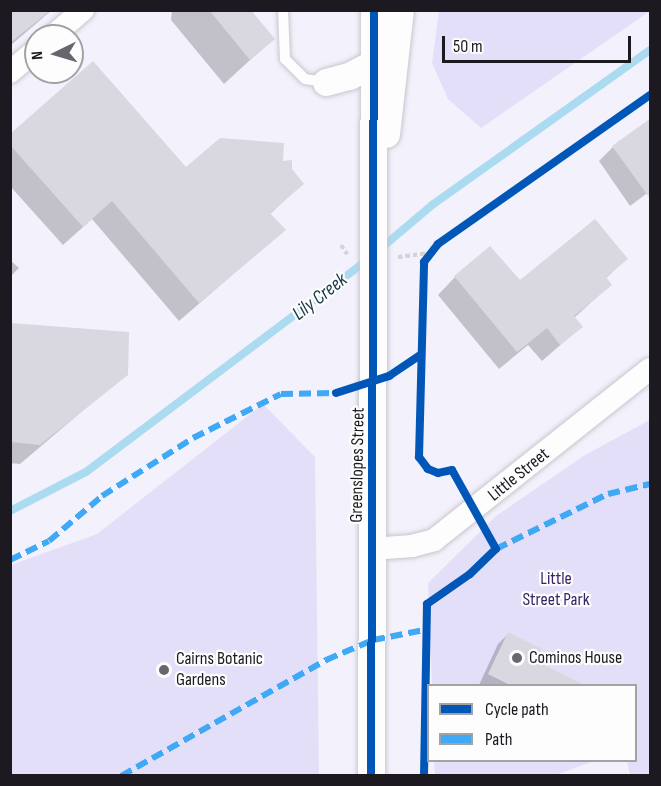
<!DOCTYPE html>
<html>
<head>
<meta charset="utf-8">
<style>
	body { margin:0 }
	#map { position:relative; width:661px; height:786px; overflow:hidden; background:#f3f1fb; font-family:"Sofia Sans Condensed",sans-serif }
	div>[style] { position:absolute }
	.green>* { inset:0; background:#e4dff8 }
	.shadow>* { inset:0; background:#0003 }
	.stream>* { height:8px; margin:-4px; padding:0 4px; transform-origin:4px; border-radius:4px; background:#aadbf0 }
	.building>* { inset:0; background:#d9d8e0 }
	.path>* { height:4px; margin-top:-2px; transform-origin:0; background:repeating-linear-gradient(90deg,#d3d3d6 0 4.5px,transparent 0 7.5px) }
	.roads { filter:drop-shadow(0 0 2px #c8c6ce) drop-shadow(0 0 2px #c8c6ce) }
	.service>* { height:10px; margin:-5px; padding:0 5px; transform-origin:5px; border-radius:5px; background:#fdfdfe }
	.minor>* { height:22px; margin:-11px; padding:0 11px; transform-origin:11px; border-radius:11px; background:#fdfdfe }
	.tertiary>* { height:27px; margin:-13.5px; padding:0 13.5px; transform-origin:13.5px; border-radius:13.5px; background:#fdfdfe }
	.quiet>* { height:6px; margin-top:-3px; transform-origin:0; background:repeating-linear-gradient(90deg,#3fa9f5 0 12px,transparent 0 18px) }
	.cycleway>* { height:8px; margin:-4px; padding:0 4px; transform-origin:4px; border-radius:4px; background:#0057b8 }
	.dots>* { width:16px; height:16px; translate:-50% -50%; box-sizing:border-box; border:3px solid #fdfdfd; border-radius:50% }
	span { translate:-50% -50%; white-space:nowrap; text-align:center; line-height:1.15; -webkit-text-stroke:4.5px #fdfdfd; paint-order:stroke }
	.street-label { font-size:18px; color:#1c1a20 }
	.park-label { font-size:18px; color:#392566 }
	.poi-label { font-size:18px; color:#1c1a20 }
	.left { translate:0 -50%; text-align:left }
	.water-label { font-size:20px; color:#183945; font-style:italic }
	.frame { position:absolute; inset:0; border:12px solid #1c1a20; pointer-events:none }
	.legend { position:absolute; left:427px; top:684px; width:210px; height:78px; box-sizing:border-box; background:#fdfdfd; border:2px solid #a3a2a5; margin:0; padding:8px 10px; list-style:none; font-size:18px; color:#1c1a20 }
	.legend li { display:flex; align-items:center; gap:12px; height:30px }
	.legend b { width:30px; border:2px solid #a3a2a5 }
	.north { position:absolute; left:24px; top:24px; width:60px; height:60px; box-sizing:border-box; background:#fdfdfd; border:2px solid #a3a2a5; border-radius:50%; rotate:265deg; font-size:16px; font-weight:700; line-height:24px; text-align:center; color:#1c1a20 }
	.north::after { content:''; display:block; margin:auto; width:21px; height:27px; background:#67656d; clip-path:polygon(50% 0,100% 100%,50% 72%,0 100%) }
	.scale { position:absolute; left:442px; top:36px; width:189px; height:27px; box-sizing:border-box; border:3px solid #1c1a20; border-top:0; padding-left:8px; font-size:18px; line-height:21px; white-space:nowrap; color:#1c1a20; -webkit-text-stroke:4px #fdfdfd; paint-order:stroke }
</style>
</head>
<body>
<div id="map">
	<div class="green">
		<i style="clip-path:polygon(439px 11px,650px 10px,650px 11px,481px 128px,448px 99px,432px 63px)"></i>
		<i style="clip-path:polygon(263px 404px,315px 457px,319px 775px,11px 775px,11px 565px,97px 534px)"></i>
		<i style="clip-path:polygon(650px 420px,650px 775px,630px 775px,627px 761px,636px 760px,636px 686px,432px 685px,428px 583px,496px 516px,585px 455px)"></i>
		<i style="clip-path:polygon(434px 761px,434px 760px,594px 761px,553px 776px,435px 775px)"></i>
	</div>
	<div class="shadow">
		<i style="clip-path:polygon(10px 10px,52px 10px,10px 46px)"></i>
		<i style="clip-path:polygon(172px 10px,249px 10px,273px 39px,224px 84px,171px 20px)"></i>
		<i style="clip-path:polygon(10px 136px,186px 169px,282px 163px,302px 184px,270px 214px,284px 230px,179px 321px,92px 219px,63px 245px,10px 186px)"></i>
		<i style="clip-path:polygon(613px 147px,650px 191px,630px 206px,599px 161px)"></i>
		<i style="clip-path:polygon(626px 259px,605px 279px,610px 285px,574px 318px,581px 327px,542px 361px,528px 345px,499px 369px,438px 295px,455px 277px,519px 282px)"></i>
		<i style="clip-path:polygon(10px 260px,19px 268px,10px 277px)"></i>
		<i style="clip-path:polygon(10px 324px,126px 374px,20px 464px,10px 463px)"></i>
		<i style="clip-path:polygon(508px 634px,534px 661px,568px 686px,479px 685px,498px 644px)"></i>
	</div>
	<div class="stream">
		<i style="left:379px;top:250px;width:70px;rotate:-40.3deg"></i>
		<i style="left:432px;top:205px;width:267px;rotate:-35.4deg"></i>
		<i style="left:10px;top:511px;width:85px;rotate:-27.2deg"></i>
		<i style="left:86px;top:472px;width:352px;rotate:-37deg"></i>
	</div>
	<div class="building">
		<i style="clip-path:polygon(10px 10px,51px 10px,10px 43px)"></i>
		<i style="clip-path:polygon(209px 10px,251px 10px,275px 39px,250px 60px)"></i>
		<i style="clip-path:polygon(93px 61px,186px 167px,220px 138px,284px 143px,283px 161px,292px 160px,292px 169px,304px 184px,270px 213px,286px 230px,199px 303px,112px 201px,83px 227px,10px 145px,10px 134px)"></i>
		<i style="clip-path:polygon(651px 118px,651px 200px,612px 146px)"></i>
		<i style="clip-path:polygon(595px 219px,628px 259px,606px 277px,612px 285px,574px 316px,583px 327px,560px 345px,547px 328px,517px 352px,454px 276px,490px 246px,520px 280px)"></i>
		<i style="clip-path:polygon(10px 323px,129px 332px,128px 375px,40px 445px,10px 442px)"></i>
		<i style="clip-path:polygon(508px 632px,542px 649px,536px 661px,587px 686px,512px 686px,488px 674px)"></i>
	</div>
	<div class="path">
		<i style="left:341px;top:245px;width:11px;rotate:56deg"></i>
		<i style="left:398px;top:257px;width:32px;rotate:-7deg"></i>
	</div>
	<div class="roads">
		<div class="service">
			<i style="left:283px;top:10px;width:49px;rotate:87.7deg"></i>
			<i style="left:285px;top:59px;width:28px;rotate:45deg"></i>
			<i style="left:305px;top:79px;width:20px;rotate:9deg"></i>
		</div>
		<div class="minor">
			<i style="left:53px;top:36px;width:40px;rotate:-41deg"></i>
			<i style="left:10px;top:72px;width:34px;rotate:-40deg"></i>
			<i style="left:372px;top:549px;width:40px;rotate:-4.3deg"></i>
			<i style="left:412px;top:546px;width:23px;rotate:-15deg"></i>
			<i style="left:434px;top:540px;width:275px;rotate:-38.4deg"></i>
		</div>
		<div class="tertiary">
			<i style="left:326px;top:82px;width:24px;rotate:-15deg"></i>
			<i style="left:349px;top:76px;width:27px;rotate:-28deg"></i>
			<i style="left:373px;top:63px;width:14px;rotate:-69deg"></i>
			<i style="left:386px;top:134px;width:125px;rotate:-83.6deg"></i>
			<i style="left:371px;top:776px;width:766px;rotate:-89.78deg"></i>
		</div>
	</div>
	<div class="quiet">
		<i style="left:496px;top:549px;width:125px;rotate:-26.2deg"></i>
		<i style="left:608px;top:494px;width:43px;rotate:-13.4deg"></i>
		<i style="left:10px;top:560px;width:43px;rotate:-26deg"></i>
		<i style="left:49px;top:541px;width:70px;rotate:-40.3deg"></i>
		<i style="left:102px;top:496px;width:108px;rotate:-32.5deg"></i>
		<i style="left:193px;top:438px;width:98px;rotate:-26.6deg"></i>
		<i style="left:281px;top:394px;width:55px;rotate:-1deg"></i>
		<i style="left:121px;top:776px;width:236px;rotate:-29.5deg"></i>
		<i style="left:326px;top:660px;width:51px;rotate:-23.1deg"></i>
		<i style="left:373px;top:640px;width:52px;rotate:-11.1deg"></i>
	</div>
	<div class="cycleway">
		<i style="left:336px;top:393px;width:56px;rotate:-17.8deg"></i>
		<i style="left:389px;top:376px;width:37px;rotate:-34deg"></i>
		<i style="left:371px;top:776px;width:766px;rotate:-89.78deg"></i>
		<i style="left:424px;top:776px;width:172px;rotate:-89deg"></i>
		<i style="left:427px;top:604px;width:52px;rotate:-34.9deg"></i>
		<i style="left:470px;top:574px;width:36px;rotate:-44deg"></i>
		<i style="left:496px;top:549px;width:90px;rotate:-119.1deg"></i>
		<i style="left:452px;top:470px;width:14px;rotate:168deg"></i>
		<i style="left:438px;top:473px;width:11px;rotate:-158deg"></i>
		<i style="left:428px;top:469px;width:15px;rotate:-127deg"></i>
		<i style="left:419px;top:457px;width:195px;rotate:-88.5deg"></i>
		<i style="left:424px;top:262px;width:23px;rotate:-52deg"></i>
		<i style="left:438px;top:244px;width:259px;rotate:-35.1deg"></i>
	</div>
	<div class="dots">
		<i style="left:517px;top:658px;background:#67656d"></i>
		<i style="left:164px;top:670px;background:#67656d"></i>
	</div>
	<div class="street-label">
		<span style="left:358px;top:465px;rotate:-89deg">Greenslopes Street</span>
		<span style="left:519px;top:475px;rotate:-39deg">Little Street</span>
	</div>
	<div class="park-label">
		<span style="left:556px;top:590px">Little<br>Street Park</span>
	</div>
	<div class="poi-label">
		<span class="left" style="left:529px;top:658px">Cominos House</span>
		<span class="left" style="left:176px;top:670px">Cairns Botanic<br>Gardens</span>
	</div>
	<div class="water-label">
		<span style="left:320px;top:297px;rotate:-38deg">Lily Creek</span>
	</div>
	<div class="frame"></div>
	<ul class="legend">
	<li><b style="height:8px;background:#0057b8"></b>Cycle path</li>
	<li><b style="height:8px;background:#3fa9f5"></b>Path</li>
	</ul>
	<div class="north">N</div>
	<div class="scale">50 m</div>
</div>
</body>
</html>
